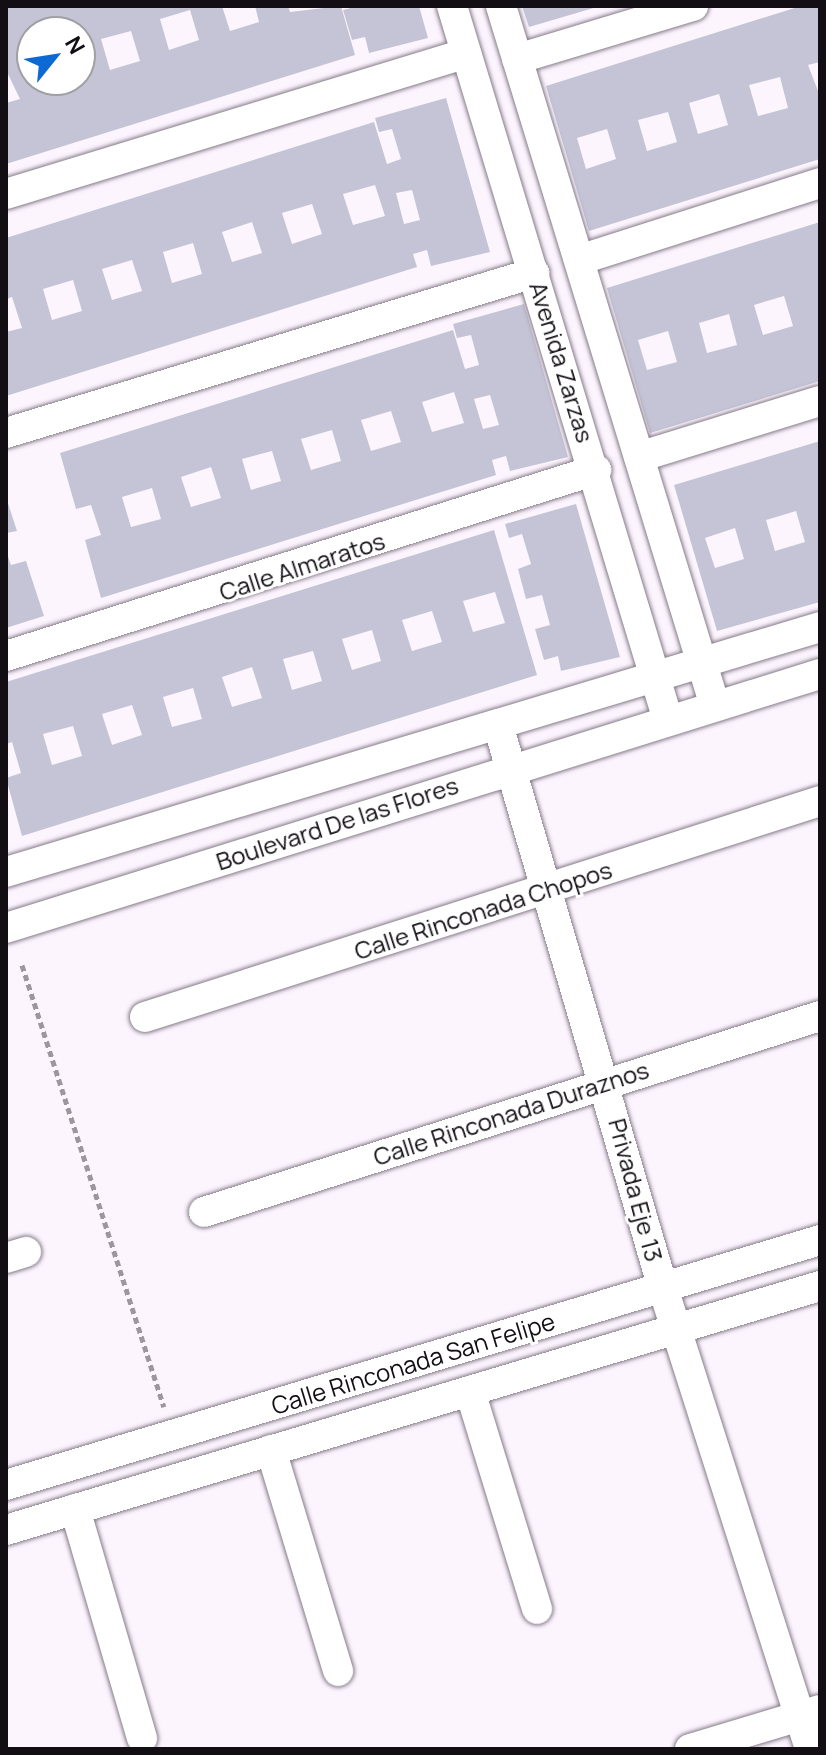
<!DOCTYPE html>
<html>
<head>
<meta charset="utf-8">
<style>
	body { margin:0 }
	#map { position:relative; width:826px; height:1755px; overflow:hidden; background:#fcf5fe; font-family:Manrope,sans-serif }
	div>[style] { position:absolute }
	.building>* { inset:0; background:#c5c4d6 }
	.path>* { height:5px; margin-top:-2.5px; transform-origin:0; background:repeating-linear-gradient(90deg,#9c979e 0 6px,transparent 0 10px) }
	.roads { filter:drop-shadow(0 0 2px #867b89) drop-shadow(0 0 2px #867b89) }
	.minor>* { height:30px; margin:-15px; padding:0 15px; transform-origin:15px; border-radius:15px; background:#fff }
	span { translate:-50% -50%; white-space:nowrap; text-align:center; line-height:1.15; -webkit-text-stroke:6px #fff; paint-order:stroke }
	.street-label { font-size:24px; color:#120e14 }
	.frame { position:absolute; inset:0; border:8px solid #120e14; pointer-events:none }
	.north { position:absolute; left:16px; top:16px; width:80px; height:80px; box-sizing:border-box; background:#fff; border:2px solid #a09fa1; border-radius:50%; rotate:60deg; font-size:22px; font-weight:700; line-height:32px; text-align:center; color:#120e14 }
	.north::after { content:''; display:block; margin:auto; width:28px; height:36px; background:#0e6ad3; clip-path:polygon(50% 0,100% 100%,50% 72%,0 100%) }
</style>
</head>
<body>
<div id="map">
	<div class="building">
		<i style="clip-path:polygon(evenodd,6px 6px,222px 6px,230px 31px,259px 22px,255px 6px,288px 6px,290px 12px,341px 6px,355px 55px,6px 164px,6px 103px,20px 99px,6px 70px,6px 6px,190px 10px,199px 40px,169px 50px,160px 19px,190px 10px,6px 6px,131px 31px,140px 61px,110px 70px,101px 39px,131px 31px,6px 6px,32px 32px,80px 32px,80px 80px,50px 87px,32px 80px,32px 32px)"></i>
		<i style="clip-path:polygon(358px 6px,419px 6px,428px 38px,369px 53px,365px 37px,352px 40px,343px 10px)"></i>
		<i style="clip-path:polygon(522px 6px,597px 6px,597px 7px,529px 27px)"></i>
		<i style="clip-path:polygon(evenodd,801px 6px,820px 6px,820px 62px,808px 65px,820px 96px,820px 159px,589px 231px,546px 86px,801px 6px,780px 77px,788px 108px,758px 116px,749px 85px,780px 77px,801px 6px,719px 94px,728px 125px,698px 134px,689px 103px,719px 94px,801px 6px,668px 112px,677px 142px,647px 151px,638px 120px,668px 112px,801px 6px,607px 129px,616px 159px,586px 169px,577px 138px,607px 129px)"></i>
		<i style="clip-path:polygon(evenodd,446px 98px,490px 252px,431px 266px,427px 250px,413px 254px,417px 267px,6px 396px,6px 332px,22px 328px,12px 297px,6px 299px,6px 238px,374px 122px,387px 164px,401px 159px,392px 129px,379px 132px,375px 118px,446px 98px,375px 185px,385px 216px,353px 225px,343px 194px,375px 185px,446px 98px,412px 190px,420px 220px,404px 224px,396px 193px,412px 190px,446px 98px,312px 204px,322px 234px,292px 244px,282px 213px,312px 204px,446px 98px,252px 222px,262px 253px,232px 262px,222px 232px,252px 222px,446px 98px,193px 243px,202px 274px,172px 283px,163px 252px,193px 243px,446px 98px,132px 260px,142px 291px,112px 300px,102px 269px,132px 260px,446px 98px,73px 280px,82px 311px,52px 320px,43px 289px,73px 280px)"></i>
		<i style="clip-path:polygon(evenodd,820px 222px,820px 381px,650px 433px,607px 288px,820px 222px,784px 296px,793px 326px,763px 335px,754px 305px,784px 296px,820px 222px,729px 314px,737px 345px,707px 353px,699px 323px,729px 314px,820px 222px,668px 331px,677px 362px,647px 370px,638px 340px,668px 331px)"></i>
		<i style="clip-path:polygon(evenodd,524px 304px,568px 457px,510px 471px,506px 456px,492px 460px,496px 475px,101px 598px,85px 540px,101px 535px,91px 505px,76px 509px,60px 453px,453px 330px,465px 369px,479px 365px,471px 335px,457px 338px,453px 324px,524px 304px,454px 392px,464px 423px,432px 432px,422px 402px,454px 392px,524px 304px,490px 395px,499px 425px,483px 429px,474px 399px,490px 395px,524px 304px,391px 411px,401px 442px,371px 451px,361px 420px,391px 411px,524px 304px,332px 430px,341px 461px,311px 470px,301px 439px,332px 430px,524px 304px,272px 451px,281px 481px,251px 490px,242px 459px,272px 451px,524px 304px,211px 467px,221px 498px,191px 507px,181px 477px,211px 467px,524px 304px,152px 488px,161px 519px,131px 527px,122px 497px,152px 488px)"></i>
		<i style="clip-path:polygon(evenodd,820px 441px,820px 602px,717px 631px,674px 485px,820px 441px,796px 511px,805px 542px,775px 551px,766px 520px,796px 511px,820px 441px,735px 528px,744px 559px,715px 568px,705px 538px,735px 528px)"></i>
		<i style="clip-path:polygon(6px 497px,17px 531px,6px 533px)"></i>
		<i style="clip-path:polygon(576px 504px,620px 657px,561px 671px,558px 656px,544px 660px,535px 629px,550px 625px,542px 595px,526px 599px,518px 569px,531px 564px,522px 534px,509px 538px,505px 524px)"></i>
		<i style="clip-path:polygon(evenodd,494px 530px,537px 675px,22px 836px,6px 778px,21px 773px,12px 742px,6px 744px,6px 682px,494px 530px,495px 592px,505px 623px,473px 632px,463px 601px,495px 592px,494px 530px,432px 611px,442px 642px,412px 651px,402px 620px,432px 611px,494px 530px,372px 630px,381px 661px,352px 670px,342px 639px,372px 630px,494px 530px,313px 651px,322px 681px,292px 690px,283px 659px,313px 651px,494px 530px,252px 667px,262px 698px,232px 707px,222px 677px,252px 667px,494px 530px,193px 688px,202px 719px,172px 727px,163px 697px,193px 688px,494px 530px,132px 705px,142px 735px,112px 745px,102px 714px,132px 705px,494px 530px,73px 726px,82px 756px,52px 765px,43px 734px,73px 726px)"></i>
		<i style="clip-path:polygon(6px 551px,11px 565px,26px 561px,44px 616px,6px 628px)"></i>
	</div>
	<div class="path">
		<i style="left:22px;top:965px;width:464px;rotate:72.2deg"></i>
	</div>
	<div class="roads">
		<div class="minor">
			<i style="left:452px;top:6px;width:746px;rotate:73.17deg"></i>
			<i style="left:501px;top:6px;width:732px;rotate:73deg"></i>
			<i style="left:517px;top:59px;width:184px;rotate:-16.8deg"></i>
			<i style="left:6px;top:194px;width:481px;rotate:-17deg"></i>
			<i style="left:579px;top:260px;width:253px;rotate:-17.7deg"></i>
			<i style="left:6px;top:433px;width:552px;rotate:-16.86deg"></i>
			<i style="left:639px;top:457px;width:189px;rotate:-17.2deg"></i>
			<i style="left:6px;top:656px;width:619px;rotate:-17.5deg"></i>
			<i style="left:498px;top:725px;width:587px;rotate:73.67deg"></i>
			<i style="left:663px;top:1288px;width:484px;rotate:72.3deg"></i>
			<i style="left:6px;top:872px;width:850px;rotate:-16.75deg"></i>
			<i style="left:6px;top:928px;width:853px;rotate:-17.33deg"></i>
			<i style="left:145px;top:1017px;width:709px;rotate:-17.74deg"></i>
			<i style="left:204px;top:1212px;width:646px;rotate:-17.65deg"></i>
			<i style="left:6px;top:1258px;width:21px;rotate:-17deg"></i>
			<i style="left:470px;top:1391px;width:228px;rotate:72.9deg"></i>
			<i style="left:271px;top:1450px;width:231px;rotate:73.1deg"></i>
			<i style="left:6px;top:1485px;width:850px;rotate:-16.75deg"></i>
			<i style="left:75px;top:1509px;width:239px;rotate:73.7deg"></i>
			<i style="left:6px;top:1530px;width:850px;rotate:-16.69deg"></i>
			<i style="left:690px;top:1749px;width:136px;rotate:-16.7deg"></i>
		</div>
	</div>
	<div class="street-label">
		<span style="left:562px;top:362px;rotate:73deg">Avenida Zarzas</span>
		<span style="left:302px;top:566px;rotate:-18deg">Calle Almaratos</span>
		<span style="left:337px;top:823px;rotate:-18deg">Boulevard De las Flores</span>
		<span style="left:483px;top:910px;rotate:-18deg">Calle Rinconada Chopos</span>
		<span style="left:511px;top:1113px;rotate:-18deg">Calle Rinconada Duraznos</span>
		<span style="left:636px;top:1190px;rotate:75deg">Privada Eje 13</span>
		<span style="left:413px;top:1363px;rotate:-17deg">Calle Rinconada San Felipe</span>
	</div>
	<div class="frame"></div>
	<div class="north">N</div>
</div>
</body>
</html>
